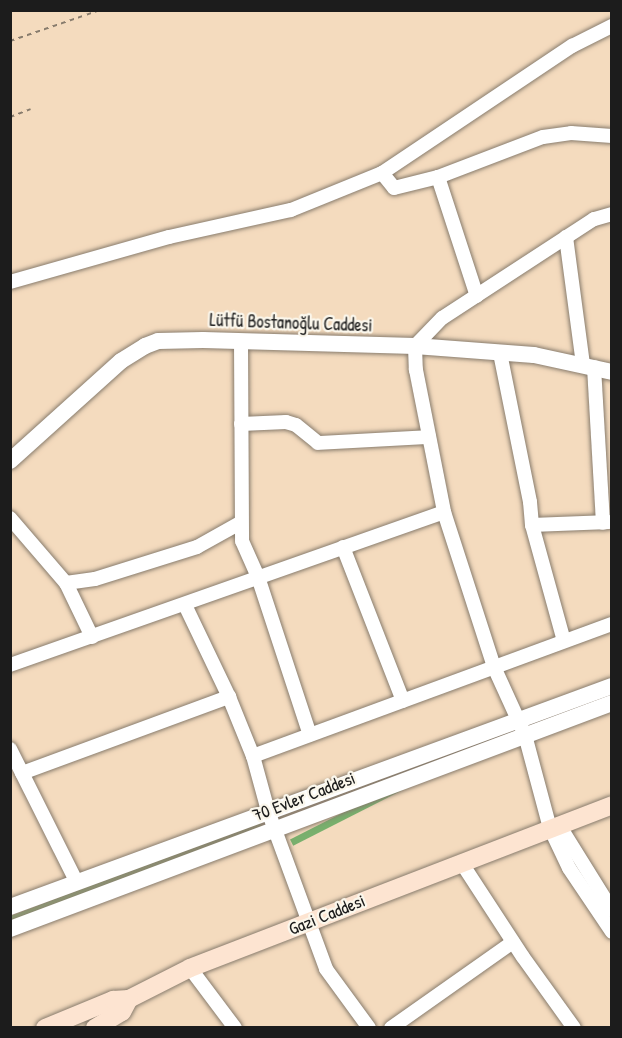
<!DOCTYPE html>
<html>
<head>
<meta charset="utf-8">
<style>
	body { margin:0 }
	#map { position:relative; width:622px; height:1038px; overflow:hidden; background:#f4dbbe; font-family:"Patrick Hand",sans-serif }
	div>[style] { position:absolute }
	.green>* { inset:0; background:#95cc7e }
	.forest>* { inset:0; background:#78b06d; transform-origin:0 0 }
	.path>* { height:2px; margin-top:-1px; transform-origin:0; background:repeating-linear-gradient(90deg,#887c6d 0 4.5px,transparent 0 9px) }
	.roads { filter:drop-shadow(0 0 2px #887c6d) drop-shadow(0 0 2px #887c6d) }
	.minor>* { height:14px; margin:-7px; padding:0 7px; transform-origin:7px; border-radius:7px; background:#fff }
	.tertiary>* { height:16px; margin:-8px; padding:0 8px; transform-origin:8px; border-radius:8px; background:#fff }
	.secondary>* { height:18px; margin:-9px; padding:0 9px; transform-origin:9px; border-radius:9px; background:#fde4d1 }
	span { translate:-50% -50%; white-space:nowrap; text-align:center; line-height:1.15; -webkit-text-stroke:4.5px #fbf7ec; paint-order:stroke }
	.street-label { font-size:18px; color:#1c1c1c }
	.frame { position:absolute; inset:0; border:12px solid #1c1c1c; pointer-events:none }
</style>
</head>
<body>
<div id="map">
	<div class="green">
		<i style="clip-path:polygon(259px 820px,262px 827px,11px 922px,11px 916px)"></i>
	</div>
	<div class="forest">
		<i style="left:511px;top:727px;width:7px;height:248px;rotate:63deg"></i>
	</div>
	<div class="path">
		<i style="left:10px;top:41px;width:95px;rotate:-19deg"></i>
		<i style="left:10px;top:117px;width:22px;rotate:-21deg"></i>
	</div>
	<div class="roads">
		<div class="minor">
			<i style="left:382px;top:173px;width:19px;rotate:51deg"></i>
			<i style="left:394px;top:188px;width:45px;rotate:-14deg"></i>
			<i style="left:438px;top:177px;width:112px;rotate:-20.9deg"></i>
			<i style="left:543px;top:137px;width:28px;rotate:-8deg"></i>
			<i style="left:571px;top:133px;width:41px;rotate:4.2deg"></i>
			<i style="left:438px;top:177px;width:125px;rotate:71.9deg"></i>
			<i style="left:612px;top:214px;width:19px;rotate:164deg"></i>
			<i style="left:594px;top:219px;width:181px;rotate:146.9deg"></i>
			<i style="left:442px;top:318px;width:39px;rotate:134deg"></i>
			<i style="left:415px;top:346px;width:24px;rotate:88deg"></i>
			<i style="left:416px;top:370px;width:145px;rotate:78.8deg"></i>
			<i style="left:444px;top:512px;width:163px;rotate:72.1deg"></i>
			<i style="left:494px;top:667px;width:75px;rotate:65.5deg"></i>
			<i style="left:525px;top:735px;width:96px;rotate:75deg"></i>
			<i style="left:550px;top:828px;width:44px;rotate:64.6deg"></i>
			<i style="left:569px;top:868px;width:77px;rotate:56.1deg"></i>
			<i style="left:566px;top:237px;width:128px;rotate:82.4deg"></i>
			<i style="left:10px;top:282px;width:165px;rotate:-15.8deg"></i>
			<i style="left:169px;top:237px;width:125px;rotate:-12.5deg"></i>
			<i style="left:291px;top:210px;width:98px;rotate:-22.1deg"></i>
			<i style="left:382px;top:173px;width:229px;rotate:-33.8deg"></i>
			<i style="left:572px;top:46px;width:45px;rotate:-26.6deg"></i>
			<i style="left:241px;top:341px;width:200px;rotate:89.7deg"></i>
			<i style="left:242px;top:541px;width:39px;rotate:66deg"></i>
			<i style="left:258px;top:577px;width:166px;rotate:71.8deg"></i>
			<i style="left:500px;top:353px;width:152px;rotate:78.6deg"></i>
			<i style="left:530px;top:502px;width:23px;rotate:85deg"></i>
			<i style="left:532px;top:525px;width:120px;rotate:74.6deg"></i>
			<i style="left:594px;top:367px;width:156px;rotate:86.7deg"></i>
			<i style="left:241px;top:424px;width:45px;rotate:-2.5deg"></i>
			<i style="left:286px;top:422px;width:10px;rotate:17deg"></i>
			<i style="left:296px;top:425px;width:28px;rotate:39deg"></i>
			<i style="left:318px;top:443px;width:111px;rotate:-3.1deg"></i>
			<i style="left:10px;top:518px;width:86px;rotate:49.3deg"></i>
			<i style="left:66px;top:583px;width:60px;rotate:64.3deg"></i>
			<i style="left:532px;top:525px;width:77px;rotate:-2.2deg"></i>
			<i style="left:343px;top:547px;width:165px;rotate:68.7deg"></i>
			<i style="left:66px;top:583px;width:29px;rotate:-8deg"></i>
			<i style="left:95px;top:579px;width:107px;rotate:-17.4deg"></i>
			<i style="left:197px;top:547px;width:49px;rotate:-29.2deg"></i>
			<i style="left:185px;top:605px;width:102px;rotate:64.4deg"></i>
			<i style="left:229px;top:697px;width:64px;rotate:67.9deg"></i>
			<i style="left:253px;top:756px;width:57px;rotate:74.7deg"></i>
			<i style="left:268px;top:811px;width:168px;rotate:69.8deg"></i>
			<i style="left:326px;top:969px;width:73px;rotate:53.9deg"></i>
			<i style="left:10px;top:665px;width:460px;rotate:-19.4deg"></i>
			<i style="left:10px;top:749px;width:148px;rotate:63.4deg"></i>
			<i style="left:253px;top:756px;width:382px;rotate:-20.2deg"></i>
			<i style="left:22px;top:773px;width:221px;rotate:-20.2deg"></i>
			<i style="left:559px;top:825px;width:100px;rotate:58.1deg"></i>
			<i style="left:461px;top:862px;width:113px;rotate:56.9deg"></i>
			<i style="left:523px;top:957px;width:87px;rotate:54.3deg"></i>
			<i style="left:190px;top:968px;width:75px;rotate:53.1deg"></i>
			<i style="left:391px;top:1028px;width:149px;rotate:-35.2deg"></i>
		</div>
		<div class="tertiary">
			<i style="left:10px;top:461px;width:149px;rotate:-42deg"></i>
			<i style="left:121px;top:361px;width:28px;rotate:-32deg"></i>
			<i style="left:145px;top:346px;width:14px;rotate:-21deg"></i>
			<i style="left:158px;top:341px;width:45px;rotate:-1.3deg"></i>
			<i style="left:203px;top:340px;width:212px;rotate:1.6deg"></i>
			<i style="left:415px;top:346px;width:119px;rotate:4.3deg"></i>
			<i style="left:534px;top:355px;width:80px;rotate:12.3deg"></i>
			<i style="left:10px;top:907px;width:641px;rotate:-20.16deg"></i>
			<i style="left:10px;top:929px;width:643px;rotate:-20.58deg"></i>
		</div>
		<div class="secondary">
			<i style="left:45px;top:1028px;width:74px;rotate:-22.4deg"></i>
			<i style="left:113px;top:1000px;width:16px;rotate:-4deg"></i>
			<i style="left:129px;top:999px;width:68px;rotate:-26.9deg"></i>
			<i style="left:190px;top:968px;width:452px;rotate:-21.1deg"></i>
			<i style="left:95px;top:1028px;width:31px;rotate:-31deg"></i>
			<i style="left:122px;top:1012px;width:15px;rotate:-62deg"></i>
		</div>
	</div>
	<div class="street-label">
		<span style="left:291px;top:323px;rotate:2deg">Lütfü Bostanoğlu Caddesi</span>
		<span style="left:304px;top:797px;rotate:-21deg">70 Evler Caddesi</span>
		<span style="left:327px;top:915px;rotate:-22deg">Gazi Caddesi</span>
	</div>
	<div class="frame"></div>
</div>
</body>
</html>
